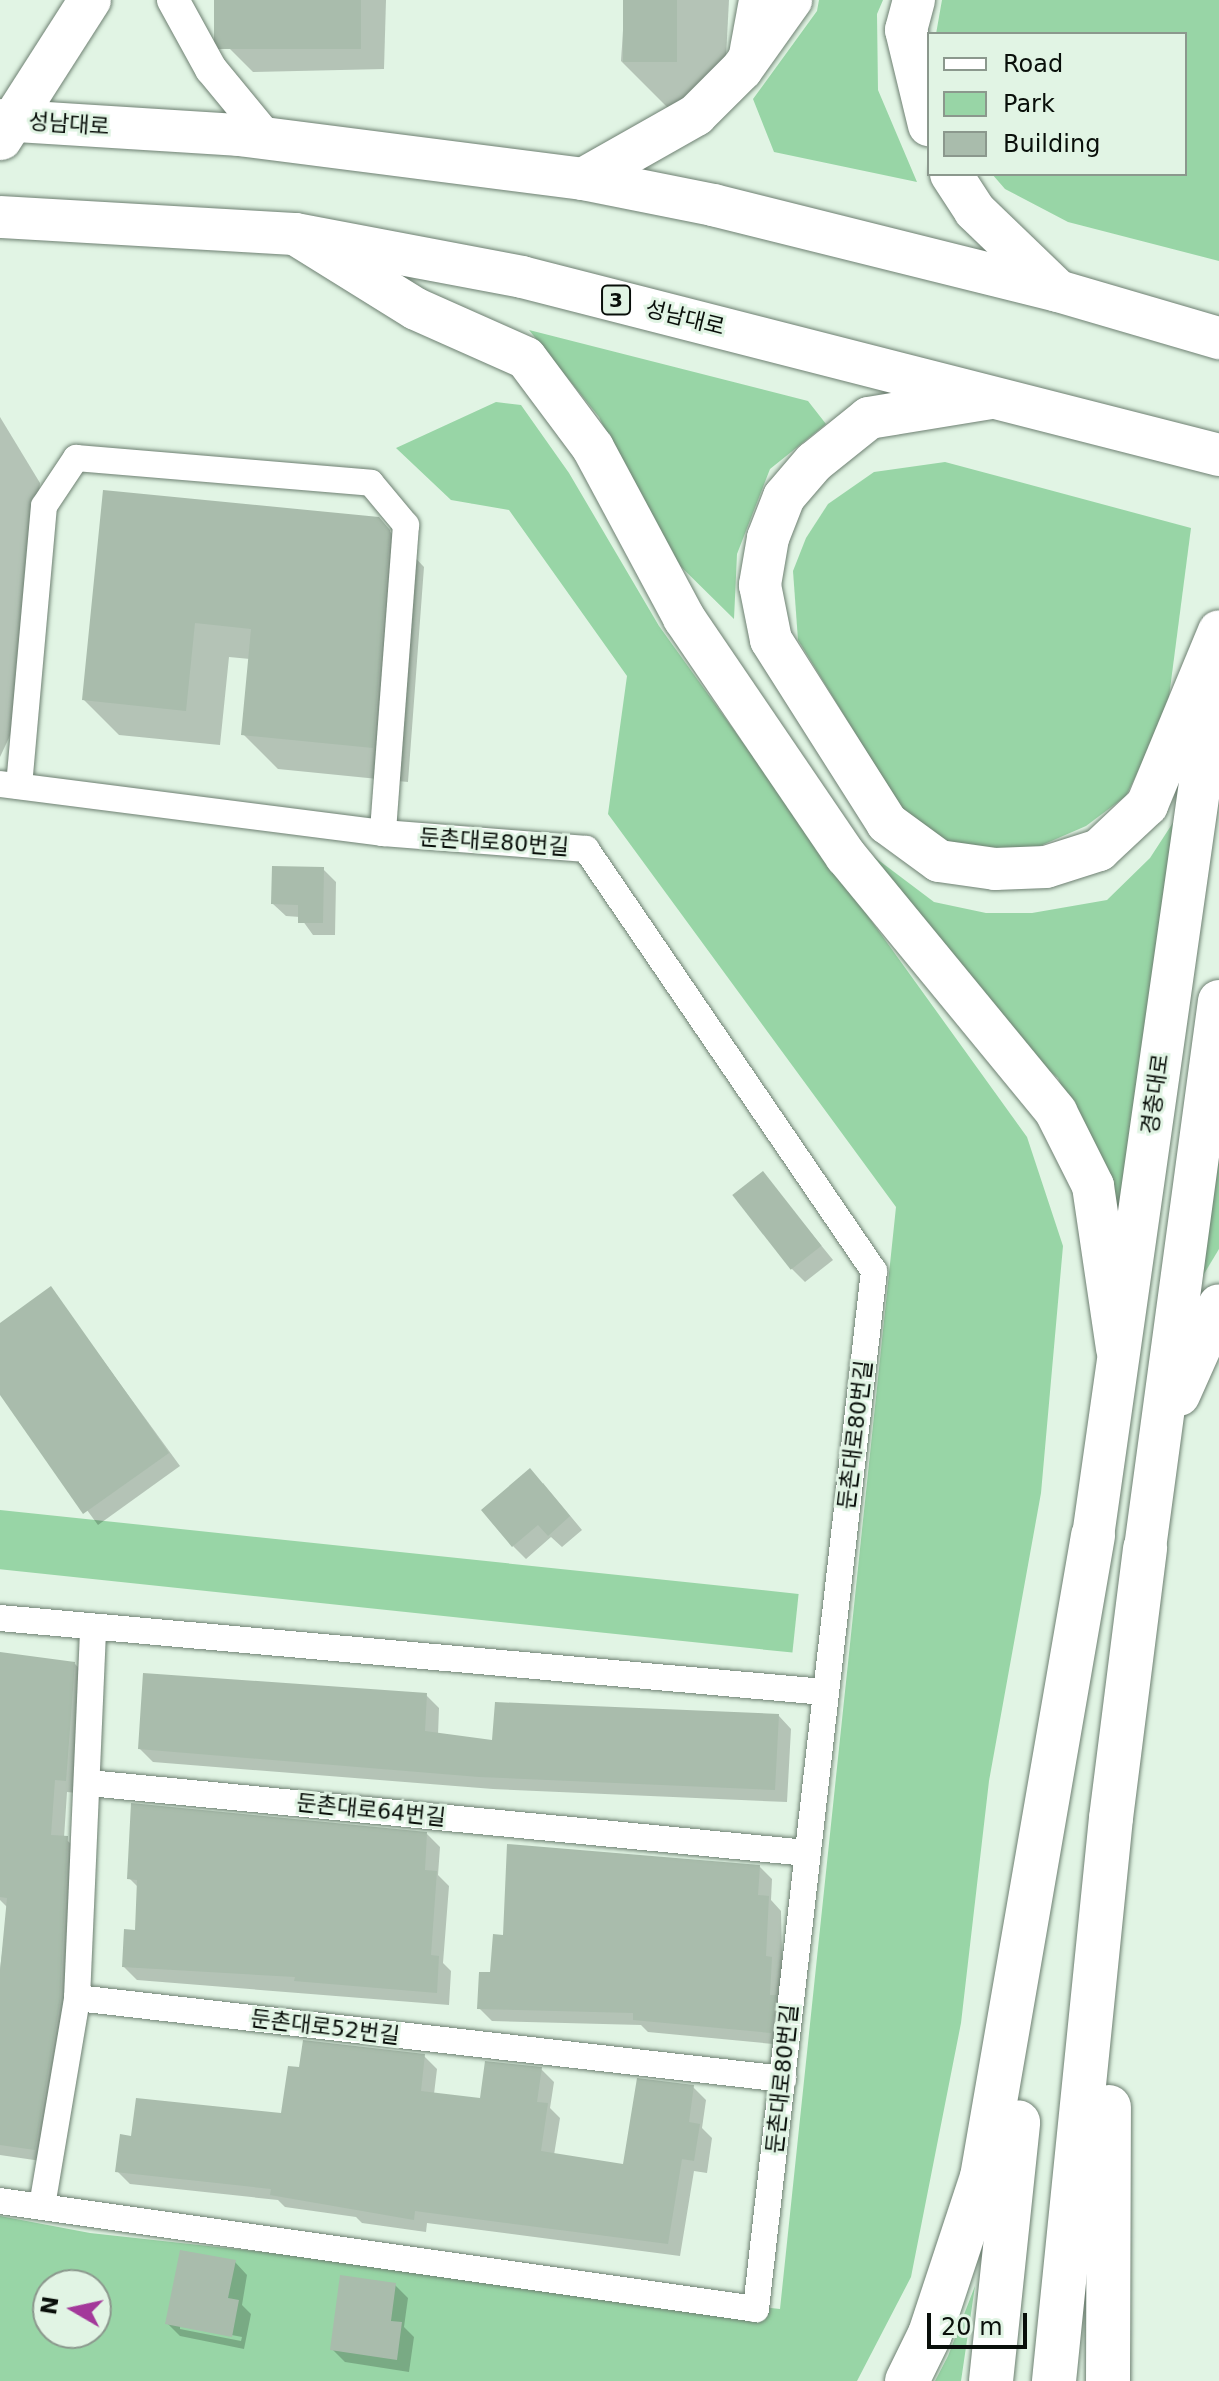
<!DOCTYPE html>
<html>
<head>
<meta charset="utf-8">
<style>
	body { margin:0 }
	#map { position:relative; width:1219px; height:2381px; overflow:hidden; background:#e1f4e4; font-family:"DejaVu Sans","Noto Sans KR",sans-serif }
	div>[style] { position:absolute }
	.green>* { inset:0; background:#98d5a6; transform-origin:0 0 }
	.shadow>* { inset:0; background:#0003 }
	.building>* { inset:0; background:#a9bcac; transform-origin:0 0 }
	.roads { filter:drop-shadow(0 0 2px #6e8072) drop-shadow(0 0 2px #6e8072) }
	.minor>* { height:26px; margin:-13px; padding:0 13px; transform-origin:13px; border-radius:13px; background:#fff }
	.tertiary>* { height:32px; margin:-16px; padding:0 16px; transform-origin:16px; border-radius:16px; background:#fff }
	.primary>* { height:42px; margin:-21px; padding:0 21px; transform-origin:21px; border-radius:21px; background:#fff }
	.motorway>* { height:44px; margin:-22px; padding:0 22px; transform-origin:22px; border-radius:22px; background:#fff }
	span { translate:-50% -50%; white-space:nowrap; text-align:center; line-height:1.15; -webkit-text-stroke:6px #e1f4e4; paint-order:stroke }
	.shield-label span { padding:2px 6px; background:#e1f4e4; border:2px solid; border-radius:6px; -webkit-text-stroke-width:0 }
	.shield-label { font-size:20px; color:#090f0a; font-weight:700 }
	.street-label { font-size:22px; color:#090f0a }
	.legend { position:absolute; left:927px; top:32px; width:260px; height:144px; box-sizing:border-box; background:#e1f4e4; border:2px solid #8b988d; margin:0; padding:10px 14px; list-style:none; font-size:24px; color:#090f0a }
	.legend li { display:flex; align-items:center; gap:16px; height:40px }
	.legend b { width:40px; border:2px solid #8b988d }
	.north { position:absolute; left:32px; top:2269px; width:80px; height:80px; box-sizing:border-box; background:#e1f4e4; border:2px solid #8b988d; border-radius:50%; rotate:279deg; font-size:22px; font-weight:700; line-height:32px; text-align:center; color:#090f0a }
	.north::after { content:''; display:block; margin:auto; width:28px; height:36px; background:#a3399a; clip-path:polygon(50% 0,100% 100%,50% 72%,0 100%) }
	.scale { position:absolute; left:927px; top:2313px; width:100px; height:36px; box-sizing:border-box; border:4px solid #090f0a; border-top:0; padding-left:10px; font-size:24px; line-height:28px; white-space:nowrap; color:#090f0a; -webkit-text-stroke:6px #e1f4e4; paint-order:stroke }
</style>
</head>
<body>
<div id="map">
	<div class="green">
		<i style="clip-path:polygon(819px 0,883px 0,877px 14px,878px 90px,917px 182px,774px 152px,753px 99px,817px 11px)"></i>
		<i style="clip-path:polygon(942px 0,1219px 0,1219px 261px,1068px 222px,1005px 189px,992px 174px,1185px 174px,1185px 34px,936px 34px)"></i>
		<i style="clip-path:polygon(529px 330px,808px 401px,826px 424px,770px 469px,737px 554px,734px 619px,665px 551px,599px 417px)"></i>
		<i style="clip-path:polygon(evenodd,496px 402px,521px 405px,569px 473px,659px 626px,1027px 1137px,1063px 1246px,1041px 1493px,989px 1781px,961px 2023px,911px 2277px,857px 2381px,0 2381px,0 2216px,90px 2233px,780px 2309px,896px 1207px,608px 814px,627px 676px,509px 510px,451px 500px,396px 448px,496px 402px,48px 2285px,96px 2285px,96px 2333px,48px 2333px,48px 2285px)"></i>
		<i style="clip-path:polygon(945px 462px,1191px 528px,1167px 712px,1126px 796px,1086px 826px,1033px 849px,967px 852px,912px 826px,798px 640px,793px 571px,806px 538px,828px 504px,874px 472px)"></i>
		<i style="clip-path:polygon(1176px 818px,1117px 1221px,1058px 1078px,1023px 1050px,865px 850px,934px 902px,986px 913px,1032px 913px,1107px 900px,1150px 858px)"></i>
		<i style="clip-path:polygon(1219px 1101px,1219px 1249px,1192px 1294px)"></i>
		<i style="left:0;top:1510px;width:803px;height:59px;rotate:6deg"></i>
		<i style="clip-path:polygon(975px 2286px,961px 2381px,935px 2381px,948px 2356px)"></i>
	</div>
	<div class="shadow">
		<i style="clip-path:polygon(216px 0,386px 0,384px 69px,253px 72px,227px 46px)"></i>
		<i style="clip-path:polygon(625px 0,729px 0,723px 114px,671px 111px,621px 61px)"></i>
		<i style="clip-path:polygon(0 417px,40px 483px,15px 725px,0 757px)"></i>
		<i style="clip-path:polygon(105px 492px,378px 519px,424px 567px,408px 782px,278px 769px,243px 734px,250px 659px,229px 657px,220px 745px,119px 735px,84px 700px)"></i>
		<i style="clip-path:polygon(323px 869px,336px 882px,335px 935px,313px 935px,300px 917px,286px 916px,273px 904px)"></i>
		<i style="clip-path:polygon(763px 1174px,833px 1260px,805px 1282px,792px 1269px)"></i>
		<i style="clip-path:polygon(51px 1289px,180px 1466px,98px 1525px,0 1392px,0 1325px)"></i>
		<i style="clip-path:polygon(543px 1483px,582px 1530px,562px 1547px,551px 1537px,526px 1559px,513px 1546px)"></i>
		<i style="clip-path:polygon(75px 1664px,88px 1677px,78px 1793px,67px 1792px,64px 1838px,80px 1851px,48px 2162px,0 2155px,0 1969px,8px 1908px,0 1900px,0 1676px)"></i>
		<i style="clip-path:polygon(426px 1695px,439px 1708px,438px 1735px,494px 1742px,779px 1716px,791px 1729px,787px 1802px,493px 1789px,153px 1762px,140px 1749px)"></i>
		<i style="clip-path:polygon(427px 1834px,440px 1847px,438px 1875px,449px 1886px,443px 1963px,451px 1971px,449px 2005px,137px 1980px,124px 1967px,137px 1932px,139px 1888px,129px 1878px)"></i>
		<i style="clip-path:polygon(759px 1866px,772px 1879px,771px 1900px,781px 1911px,784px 2045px,648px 2032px,641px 2025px,492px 2021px,479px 2008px,505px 1937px)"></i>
		<i style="clip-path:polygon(424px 2056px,437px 2069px,434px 2094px,482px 2100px,541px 2069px,554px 2082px,550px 2108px,560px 2118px,554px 2155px,625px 2166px,693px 2087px,706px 2100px,702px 2128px,712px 2138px,707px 2173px,694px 2171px,680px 2256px,427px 2223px,426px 2232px,362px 2223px,356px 2217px,285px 2207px,278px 2200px,130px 2184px,117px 2171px,133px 2138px,283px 2115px,301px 2070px)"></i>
		<i style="clip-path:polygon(evenodd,235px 2262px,247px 2275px,242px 2305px,251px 2314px,244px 2349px,180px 2336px,167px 2323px,235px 2262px,180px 2325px,242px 2337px,241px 2341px,180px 2329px,180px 2325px)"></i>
		<i style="clip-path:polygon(395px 2285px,408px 2298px,404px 2327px,414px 2337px,409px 2372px,345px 2362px,332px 2349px)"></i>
	</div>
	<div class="building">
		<i style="left:214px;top:0;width:147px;height:49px"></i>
		<i style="left:623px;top:0;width:54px;height:62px"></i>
		<i style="clip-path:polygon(103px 490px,379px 517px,390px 530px,373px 748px,241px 735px,251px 629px,195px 623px,186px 711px,82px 700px)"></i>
		<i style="clip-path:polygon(272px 866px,324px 867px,323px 923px,298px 923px,298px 905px,271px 904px)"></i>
		<i style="left:763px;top:1171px;width:95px;height:39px;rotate:52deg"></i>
		<i style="clip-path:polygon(51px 1286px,169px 1453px,83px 1514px,0 1395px,0 1323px)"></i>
		<i style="clip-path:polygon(530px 1468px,570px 1516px,548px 1536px,538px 1525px,512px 1547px,481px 1510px)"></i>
		<i style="clip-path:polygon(0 1652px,75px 1662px,66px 1781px,55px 1780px,51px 1835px,68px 1836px,60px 2002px,35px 2150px,0 2145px,0 1971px,7px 1898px,0 1897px)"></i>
		<i style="clip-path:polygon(143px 1673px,427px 1693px,425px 1731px,492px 1740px,495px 1702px,779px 1714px,775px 1790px,479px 1777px,138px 1749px)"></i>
		<i style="clip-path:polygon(131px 1803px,427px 1832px,425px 1870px,437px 1871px,431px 1955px,439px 1956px,437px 1993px,294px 1981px,295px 1977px,122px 1967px,124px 1929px,135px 1930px,137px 1880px,127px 1879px)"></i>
		<i style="clip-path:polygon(507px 1844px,760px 1865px,758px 1895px,769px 1896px,766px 1956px,772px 1957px,770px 1995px,776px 1995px,771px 2033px,633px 2020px,633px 2013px,477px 2009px,479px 1972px,490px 1972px,493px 1934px,503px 1935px)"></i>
		<i style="clip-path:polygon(303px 2040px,425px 2054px,421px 2091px,480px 2098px,485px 2061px,542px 2067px,537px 2102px,548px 2103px,541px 2151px,623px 2164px,637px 2078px,694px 2085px,689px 2122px,700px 2124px,694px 2161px,682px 2159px,668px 2244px,415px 2211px,414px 2220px,270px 2195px,271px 2189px,115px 2172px,120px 2134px,131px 2136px,136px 2098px,281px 2113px,288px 2066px,299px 2067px)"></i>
		<i style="clip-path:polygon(180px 2250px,236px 2260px,228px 2298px,239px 2300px,232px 2337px,165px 2324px)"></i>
		<i style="clip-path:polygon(340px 2275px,396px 2283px,391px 2321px,402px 2322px,397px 2360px,330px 2350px)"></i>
	</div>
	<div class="roads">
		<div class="minor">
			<i style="left:0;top:784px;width:386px;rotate:7.3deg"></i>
			<i style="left:383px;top:833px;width:204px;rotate:4.5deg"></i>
			<i style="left:586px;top:849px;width:511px;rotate:55.69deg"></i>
			<i style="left:874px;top:1271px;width:1045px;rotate:96.49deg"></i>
			<i style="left:756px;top:2309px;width:764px;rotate:-171.87deg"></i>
			<i style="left:19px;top:786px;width:281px;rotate:-84.9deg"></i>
			<i style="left:44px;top:506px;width:58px;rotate:-56.3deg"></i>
			<i style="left:76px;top:458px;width:296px;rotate:4.8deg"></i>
			<i style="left:371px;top:483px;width:55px;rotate:50.2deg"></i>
			<i style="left:406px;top:525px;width:309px;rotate:94.3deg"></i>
			<i style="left:0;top:1618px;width:827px;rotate:5.13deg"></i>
			<i style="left:89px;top:1783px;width:721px;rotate:5.57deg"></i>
			<i style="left:77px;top:1998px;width:711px;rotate:6.54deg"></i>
			<i style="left:42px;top:2206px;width:211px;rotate:-80.4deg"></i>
			<i style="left:77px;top:1998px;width:371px;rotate:-87.5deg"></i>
		</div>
		<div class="tertiary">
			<i style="left:173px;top:0;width:79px;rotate:61.2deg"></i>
			<i style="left:211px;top:69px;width:88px;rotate:50.5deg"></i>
			<i style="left:744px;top:60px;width:61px;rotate:-79.6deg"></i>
		</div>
		<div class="primary">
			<i style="left:914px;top:0;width:31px;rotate:105deg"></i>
			<i style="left:906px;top:30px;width:98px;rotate:76.4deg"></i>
			<i style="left:0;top:120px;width:240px;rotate:3.6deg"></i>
			<i style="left:240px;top:135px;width:346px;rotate:7.3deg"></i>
			<i style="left:583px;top:179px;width:133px;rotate:11.3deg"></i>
			<i style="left:713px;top:205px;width:356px;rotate:14deg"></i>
			<i style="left:1058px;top:291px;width:168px;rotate:16.3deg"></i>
			<i style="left:1px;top:139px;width:165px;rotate:-57.4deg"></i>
			<i style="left:951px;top:174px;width:44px;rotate:57deg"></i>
			<i style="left:975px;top:211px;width:114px;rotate:43.9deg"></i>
			<i style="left:583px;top:179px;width:130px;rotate:-29.5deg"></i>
			<i style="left:696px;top:115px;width:65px;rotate:-45deg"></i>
			<i style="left:742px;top:69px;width:85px;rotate:-54.6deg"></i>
			<i style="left:0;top:217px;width:295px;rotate:3.3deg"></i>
			<i style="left:295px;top:234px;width:231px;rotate:10.7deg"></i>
			<i style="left:522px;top:277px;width:719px;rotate:14.33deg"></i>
			<i style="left:295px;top:234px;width:142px;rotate:31.8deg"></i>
			<i style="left:416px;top:309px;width:120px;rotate:24deg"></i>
			<i style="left:526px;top:358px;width:112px;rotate:53.3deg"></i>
			<i style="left:593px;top:448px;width:193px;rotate:61.8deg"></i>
			<i style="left:684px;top:618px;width:288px;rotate:55.8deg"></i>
			<i style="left:846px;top:856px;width:331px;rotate:50.6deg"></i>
			<i style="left:1056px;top:1112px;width:83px;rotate:63.4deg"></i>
			<i style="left:1093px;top:1186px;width:165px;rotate:81.6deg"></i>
			<i style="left:991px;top:398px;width:124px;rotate:170.7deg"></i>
			<i style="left:869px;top:418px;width:70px;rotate:141.3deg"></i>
			<i style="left:814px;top:462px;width:46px;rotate:130.6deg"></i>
			<i style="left:784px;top:497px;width:44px;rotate:111.3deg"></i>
			<i style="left:768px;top:538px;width:48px;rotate:99.7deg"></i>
			<i style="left:760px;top:585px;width:56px;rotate:78.7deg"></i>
			<i style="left:771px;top:640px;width:217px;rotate:57.6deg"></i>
			<i style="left:887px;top:823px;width:64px;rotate:36.2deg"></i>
			<i style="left:939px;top:861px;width:57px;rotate:8.1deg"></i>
			<i style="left:995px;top:869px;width:51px;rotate:-2.2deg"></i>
			<i style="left:1046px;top:867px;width:56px;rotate:-17.8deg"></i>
			<i style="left:1099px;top:850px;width:66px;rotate:-43.2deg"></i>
			<i style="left:1147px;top:805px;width:188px;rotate:-67.5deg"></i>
			<i style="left:1179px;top:1395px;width:98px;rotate:-66deg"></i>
			<i style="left:1093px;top:1536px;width:860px;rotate:-81.91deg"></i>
			<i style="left:1145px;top:1548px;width:552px;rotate:-82.3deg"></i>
		</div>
		<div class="motorway">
			<i style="left:907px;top:2381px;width:52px;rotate:-63.9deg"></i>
			<i style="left:930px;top:2334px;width:165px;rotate:-71.7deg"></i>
			<i style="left:982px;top:2177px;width:651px;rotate:-80.18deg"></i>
			<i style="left:991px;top:2381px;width:260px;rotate:-84deg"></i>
			<i style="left:1054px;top:2381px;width:566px;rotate:-84.22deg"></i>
			<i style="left:1111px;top:1818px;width:272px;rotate:-82.8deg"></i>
			<i style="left:1108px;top:2381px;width:274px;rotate:-89.8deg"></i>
		</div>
	</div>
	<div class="shield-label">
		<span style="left:616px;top:300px">3</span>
	</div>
	<div class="street-label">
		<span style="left:69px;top:124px;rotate:4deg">성남대로</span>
		<span style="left:685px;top:318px;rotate:14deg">성남대로</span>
		<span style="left:494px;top:842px;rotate:4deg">둔촌대로80번길</span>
		<span style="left:1155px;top:1094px;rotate:-82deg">경충대로</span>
		<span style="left:855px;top:1435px;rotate:-83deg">둔촌대로80번길</span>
		<span style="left:371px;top:1810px;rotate:6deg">둔촌대로64번길</span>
		<span style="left:325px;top:2027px;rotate:7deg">둔촌대로52번길</span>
		<span style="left:782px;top:2079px;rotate:-84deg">둔촌대로80번길</span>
	</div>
	<ul class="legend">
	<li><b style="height:10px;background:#fff"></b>Road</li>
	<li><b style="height:22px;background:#98d5a6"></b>Park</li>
	<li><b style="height:22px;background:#a9bcac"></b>Building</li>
	</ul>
	<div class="north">N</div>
	<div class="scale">20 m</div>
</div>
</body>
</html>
